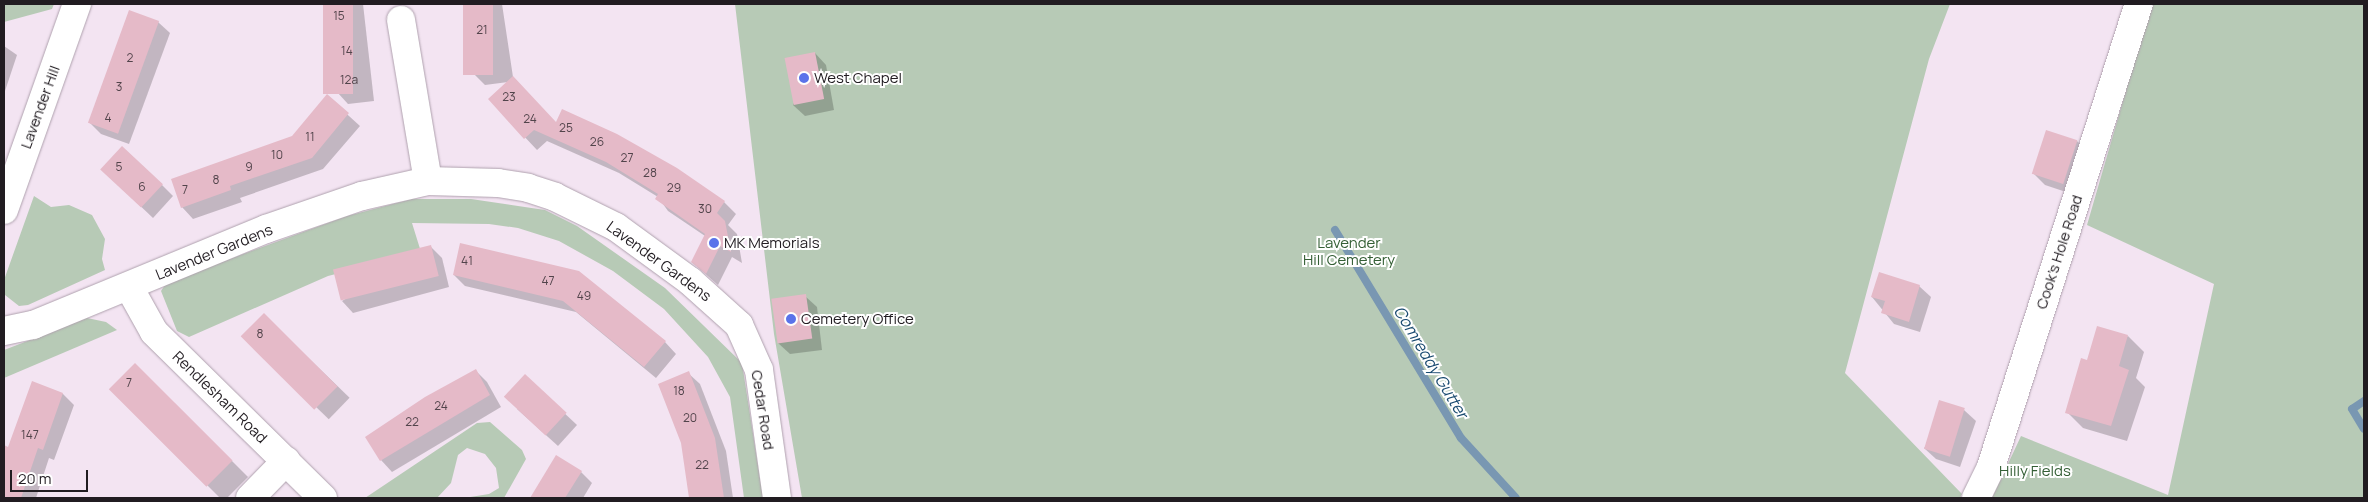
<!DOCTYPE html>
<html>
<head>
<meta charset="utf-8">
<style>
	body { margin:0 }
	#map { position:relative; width:2368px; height:502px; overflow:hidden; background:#f3e4f2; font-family:Manrope,sans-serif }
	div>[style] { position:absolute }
	.green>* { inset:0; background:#b7cab6 }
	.shadow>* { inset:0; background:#0003; transform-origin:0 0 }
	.stream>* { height:8px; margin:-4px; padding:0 4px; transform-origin:4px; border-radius:4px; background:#7997b2 }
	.building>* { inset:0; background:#e5bac8; transform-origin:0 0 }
	.roads { filter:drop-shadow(0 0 1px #afa1ae) drop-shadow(0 0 1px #afa1ae) }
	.minor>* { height:28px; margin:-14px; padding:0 14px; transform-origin:14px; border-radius:14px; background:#fff }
	.tertiary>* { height:28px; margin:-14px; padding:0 14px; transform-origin:14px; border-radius:14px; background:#fff }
	.dots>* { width:14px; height:14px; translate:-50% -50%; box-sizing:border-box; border:2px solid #fff; border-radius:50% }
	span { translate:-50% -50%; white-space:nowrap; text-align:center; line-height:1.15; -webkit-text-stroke:4px #fff; paint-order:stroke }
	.number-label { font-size:12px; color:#52444b }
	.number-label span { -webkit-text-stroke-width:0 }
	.poi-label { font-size:15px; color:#211c21 }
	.left { translate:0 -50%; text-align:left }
	.street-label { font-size:15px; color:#211c21 }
	.park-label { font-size:15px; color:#345f35 }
	.water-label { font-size:16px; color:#194a70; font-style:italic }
	.frame { position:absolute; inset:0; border:5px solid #211c21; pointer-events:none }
	.scale { position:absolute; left:10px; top:470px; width:78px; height:22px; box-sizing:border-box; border:2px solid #211c21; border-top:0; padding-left:6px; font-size:15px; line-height:18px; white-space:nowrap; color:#211c21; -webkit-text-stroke:4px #fff; paint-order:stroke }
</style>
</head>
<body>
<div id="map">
	<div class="green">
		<i style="clip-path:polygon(4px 4px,54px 4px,52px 9px,4px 22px)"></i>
		<i style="clip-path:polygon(735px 4px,1950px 4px,1929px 59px,1845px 373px,1962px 494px,1960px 498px,802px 498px,774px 334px)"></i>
		<i style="clip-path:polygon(2151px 4px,2364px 4px,2364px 498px,1992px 498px,2021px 436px,2168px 495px,2214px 284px,2087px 225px)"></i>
		<i style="clip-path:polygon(34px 196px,51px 207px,69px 205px,92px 215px,105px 239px,102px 259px,105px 270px,28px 305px,19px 306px,5px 295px,4px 280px)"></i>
		<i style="clip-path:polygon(412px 199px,471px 199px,545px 210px,577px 226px,665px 288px,742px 363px,763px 498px,744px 498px,730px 397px,708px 357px,664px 309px,613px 271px,559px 241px,518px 228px,489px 224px,412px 223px,421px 252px,328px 276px,189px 337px,177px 331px,161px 291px,167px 282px,347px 216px)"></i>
		<i style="clip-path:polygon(87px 318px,106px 322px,117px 330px,4px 378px,4px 350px)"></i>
		<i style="clip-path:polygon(490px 422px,522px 450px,526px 459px,504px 498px,464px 498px,489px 494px,499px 488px,496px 468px,485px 454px,467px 448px,458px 455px,451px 483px,437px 498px,365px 498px,477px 423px)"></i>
	</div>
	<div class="shadow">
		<i style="clip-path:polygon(326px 4px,363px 4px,374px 101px,348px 104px,337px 92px)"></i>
		<i style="clip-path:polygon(464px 4px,502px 4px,513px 77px,556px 124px,724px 202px,736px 214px,728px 225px,737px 234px,742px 263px,732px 257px,718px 285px,692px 262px,705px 236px,668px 211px,658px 197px,619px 173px,547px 141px,537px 150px,489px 99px,508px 82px,485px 85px,474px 74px)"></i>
		<i style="clip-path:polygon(158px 22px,170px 33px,129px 144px,101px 134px,89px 122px)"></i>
		<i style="clip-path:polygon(4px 46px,17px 55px,4px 94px)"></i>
		<i style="clip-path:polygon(815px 53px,826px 65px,834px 110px,805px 116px,793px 105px)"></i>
		<i style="clip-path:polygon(327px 96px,360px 126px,323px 169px,240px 198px,242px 202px,193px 219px,182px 207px,293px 137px)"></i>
		<i style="clip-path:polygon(2077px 141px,2088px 152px,2075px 195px,2045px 185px,2034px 174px)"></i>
		<i style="clip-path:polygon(113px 180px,162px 185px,173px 196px,153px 218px)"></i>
		<i style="clip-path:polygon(461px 245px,665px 342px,676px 354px,656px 378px,576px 312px,465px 286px,454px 275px)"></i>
		<i style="clip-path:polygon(430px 246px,442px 258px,449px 287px,353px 313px,342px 301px)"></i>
		<i style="clip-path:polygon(1919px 286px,1931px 297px,1920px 332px,1894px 324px,1872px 297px)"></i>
		<i style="clip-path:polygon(805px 296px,817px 307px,822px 350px,790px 354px,778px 343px)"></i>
		<i style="left:264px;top:315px;width:119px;height:30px;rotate:44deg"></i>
		<i style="clip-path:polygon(2128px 336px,2144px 352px,2136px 378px,2145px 387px,2127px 441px,2083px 428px,2067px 412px,2088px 362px)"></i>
		<i style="clip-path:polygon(135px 364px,248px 477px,227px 498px,220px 498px,111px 389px)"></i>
		<i style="clip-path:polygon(476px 371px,487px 382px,501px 407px,392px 472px,381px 460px)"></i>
		<i style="clip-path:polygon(688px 373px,700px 384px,726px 451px,733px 498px,690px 498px,683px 442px)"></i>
		<i style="clip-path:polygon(525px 376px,577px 425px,558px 446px,517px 409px)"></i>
		<i style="clip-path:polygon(33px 383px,63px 394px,74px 405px,54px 460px,49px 458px,36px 498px,4px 498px,4px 447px,9px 448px)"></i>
		<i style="clip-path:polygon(1964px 410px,1976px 421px,1960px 467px,1936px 459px,1924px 448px)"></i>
		<i style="clip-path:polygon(556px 457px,581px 472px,592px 483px,583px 498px,533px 498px)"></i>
	</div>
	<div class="stream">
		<i style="left:1335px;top:230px;width:243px;rotate:58.8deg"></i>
		<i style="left:1461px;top:438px;width:81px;rotate:47.5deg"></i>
		<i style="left:2364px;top:401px;width:14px;rotate:146deg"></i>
		<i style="left:2352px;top:409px;width:23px;rotate:59deg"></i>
	</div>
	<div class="building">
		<i style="left:323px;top:4px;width:30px;height:90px"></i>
		<i style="left:463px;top:4px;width:30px;height:71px"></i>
		<i style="left:129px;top:10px;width:32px;height:120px;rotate:20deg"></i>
		<i style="left:815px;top:52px;width:48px;height:31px;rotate:79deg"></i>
		<i style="clip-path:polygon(513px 76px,556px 122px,562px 109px,617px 134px,677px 168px,725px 201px,717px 213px,725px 221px,731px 252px,720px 246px,706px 274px,691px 262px,705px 234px,655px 199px,658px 194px,606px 162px,534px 130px,524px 139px,488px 99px)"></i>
		<i style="clip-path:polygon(327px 94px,349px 113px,312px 158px,230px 186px,231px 190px,181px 208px,171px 179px,292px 136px)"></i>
		<i style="left:2046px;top:130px;width:33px;height:46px;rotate:18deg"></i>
		<i style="left:122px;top:146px;width:56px;height:32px;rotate:43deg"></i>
		<i style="clip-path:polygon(460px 243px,579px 271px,666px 341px,644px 367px,563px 301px,453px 275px)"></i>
		<i style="left:431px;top:245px;width:32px;height:101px;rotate:76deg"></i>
		<i style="clip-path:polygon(1879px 272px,1920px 285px,1909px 322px,1881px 313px,1885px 301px,1871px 297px)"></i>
		<i style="left:806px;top:294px;width:45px;height:35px;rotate:82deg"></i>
		<i style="left:264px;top:313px;width:104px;height:33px;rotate:45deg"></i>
		<i style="clip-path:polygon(2097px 326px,2128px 335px,2119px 366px,2129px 370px,2111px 426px,2065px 413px,2081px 358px,2087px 360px)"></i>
		<i style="left:135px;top:363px;width:138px;height:37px;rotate:45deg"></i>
		<i style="clip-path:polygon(476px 369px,490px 395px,380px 461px,365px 437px,425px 397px)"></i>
		<i style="clip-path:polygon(689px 371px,715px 438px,724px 498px,689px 498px,681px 443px,658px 384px)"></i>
		<i style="left:525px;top:374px;width:57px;height:31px;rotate:43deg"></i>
		<i style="clip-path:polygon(32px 381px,63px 393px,43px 450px,38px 448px,21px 498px,4px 498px,4px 445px,8px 447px)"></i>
		<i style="left:1939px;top:400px;width:27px;height:51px;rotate:17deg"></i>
		<i style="clip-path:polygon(556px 455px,582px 471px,565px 498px,530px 498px)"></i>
	</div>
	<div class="roads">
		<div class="minor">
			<i style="left:401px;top:20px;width:163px;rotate:80.5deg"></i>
			<i style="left:129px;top:287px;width:51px;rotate:60.9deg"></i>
			<i style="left:154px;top:332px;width:237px;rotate:44.5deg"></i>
			<i style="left:250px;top:498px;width:52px;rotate:-45.8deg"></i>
			<i style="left:1976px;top:498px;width:34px;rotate:-64deg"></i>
			<i style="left:1991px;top:467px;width:486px;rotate:-72.3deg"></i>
		</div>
		<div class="tertiary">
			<i style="left:4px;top:210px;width:219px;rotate:-70.5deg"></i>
			<i style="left:4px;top:331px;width:30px;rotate:-12deg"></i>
			<i style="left:33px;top:325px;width:252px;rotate:-22.4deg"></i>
			<i style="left:266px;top:229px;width:102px;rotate:-19deg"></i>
			<i style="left:362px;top:196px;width:68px;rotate:-12.8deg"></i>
			<i style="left:428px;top:181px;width:70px;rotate:1.6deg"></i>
			<i style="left:498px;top:183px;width:30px;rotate:9deg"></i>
			<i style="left:528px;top:188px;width:28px;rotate:18deg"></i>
			<i style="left:555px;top:197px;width:68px;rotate:26.2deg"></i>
			<i style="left:616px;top:227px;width:92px;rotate:36.1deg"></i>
			<i style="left:690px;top:281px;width:66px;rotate:41.9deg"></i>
			<i style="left:739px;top:325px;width:49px;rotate:66deg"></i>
			<i style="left:759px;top:370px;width:129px;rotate:82deg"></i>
		</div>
	</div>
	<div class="dots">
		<i style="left:804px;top:78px;background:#5a73ea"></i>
		<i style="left:714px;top:243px;background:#5a73ea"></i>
		<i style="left:791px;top:319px;background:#5a73ea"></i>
	</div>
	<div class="number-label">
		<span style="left:339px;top:16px">15</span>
		<span style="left:482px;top:30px">21</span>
		<span style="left:347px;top:51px">14</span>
		<span style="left:130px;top:58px">2</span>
		<span style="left:349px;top:80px">12a</span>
		<span style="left:119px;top:87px">3</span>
		<span style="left:509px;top:97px">23</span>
		<span style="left:108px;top:118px">4</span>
		<span style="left:530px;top:119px">24</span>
		<span style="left:566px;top:128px">25</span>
		<span style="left:310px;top:137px">11</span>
		<span style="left:597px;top:142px">26</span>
		<span style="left:277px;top:155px">10</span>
		<span style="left:627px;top:158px">27</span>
		<span style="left:119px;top:167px">5</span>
		<span style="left:249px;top:167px">9</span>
		<span style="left:650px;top:173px">28</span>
		<span style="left:216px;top:180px">8</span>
		<span style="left:142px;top:187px">6</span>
		<span style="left:674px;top:188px">29</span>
		<span style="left:185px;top:190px">7</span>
		<span style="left:705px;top:209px">30</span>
		<span style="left:467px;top:261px">41</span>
		<span style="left:548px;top:281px">47</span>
		<span style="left:584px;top:296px">49</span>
		<span style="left:260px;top:334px">8</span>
		<span style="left:129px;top:383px">7</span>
		<span style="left:679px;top:391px">18</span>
		<span style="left:441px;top:406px">24</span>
		<span style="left:690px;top:418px">20</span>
		<span style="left:412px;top:422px">22</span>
		<span style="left:30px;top:435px">147</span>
		<span style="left:702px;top:465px">22</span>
	</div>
	<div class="poi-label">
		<span class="left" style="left:814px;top:78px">West Chapel</span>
		<span class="left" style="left:724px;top:243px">MK Memorials</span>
		<span class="left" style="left:801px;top:319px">Cemetery Office</span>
	</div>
	<div class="street-label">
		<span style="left:40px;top:107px;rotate:-70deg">Lavender Hill</span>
		<span style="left:214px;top:252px;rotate:-22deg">Lavender Gardens</span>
		<span style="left:2059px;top:252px;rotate:-72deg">Cook's Hole Road</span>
		<span style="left:659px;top:261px;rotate:36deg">Lavender Gardens</span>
		<span style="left:220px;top:397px;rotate:44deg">Rendlesham Road</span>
		<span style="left:763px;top:410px;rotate:81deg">Cedar Road</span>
	</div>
	<div class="park-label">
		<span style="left:1349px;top:251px">Lavender<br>Hill Cemetery</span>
		<span style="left:2035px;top:471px">Hilly Fields</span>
	</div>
	<div class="water-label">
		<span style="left:1431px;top:362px;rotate:59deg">Comreddy Gutter</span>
	</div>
	<div class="frame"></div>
	<div class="scale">20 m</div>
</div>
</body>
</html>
